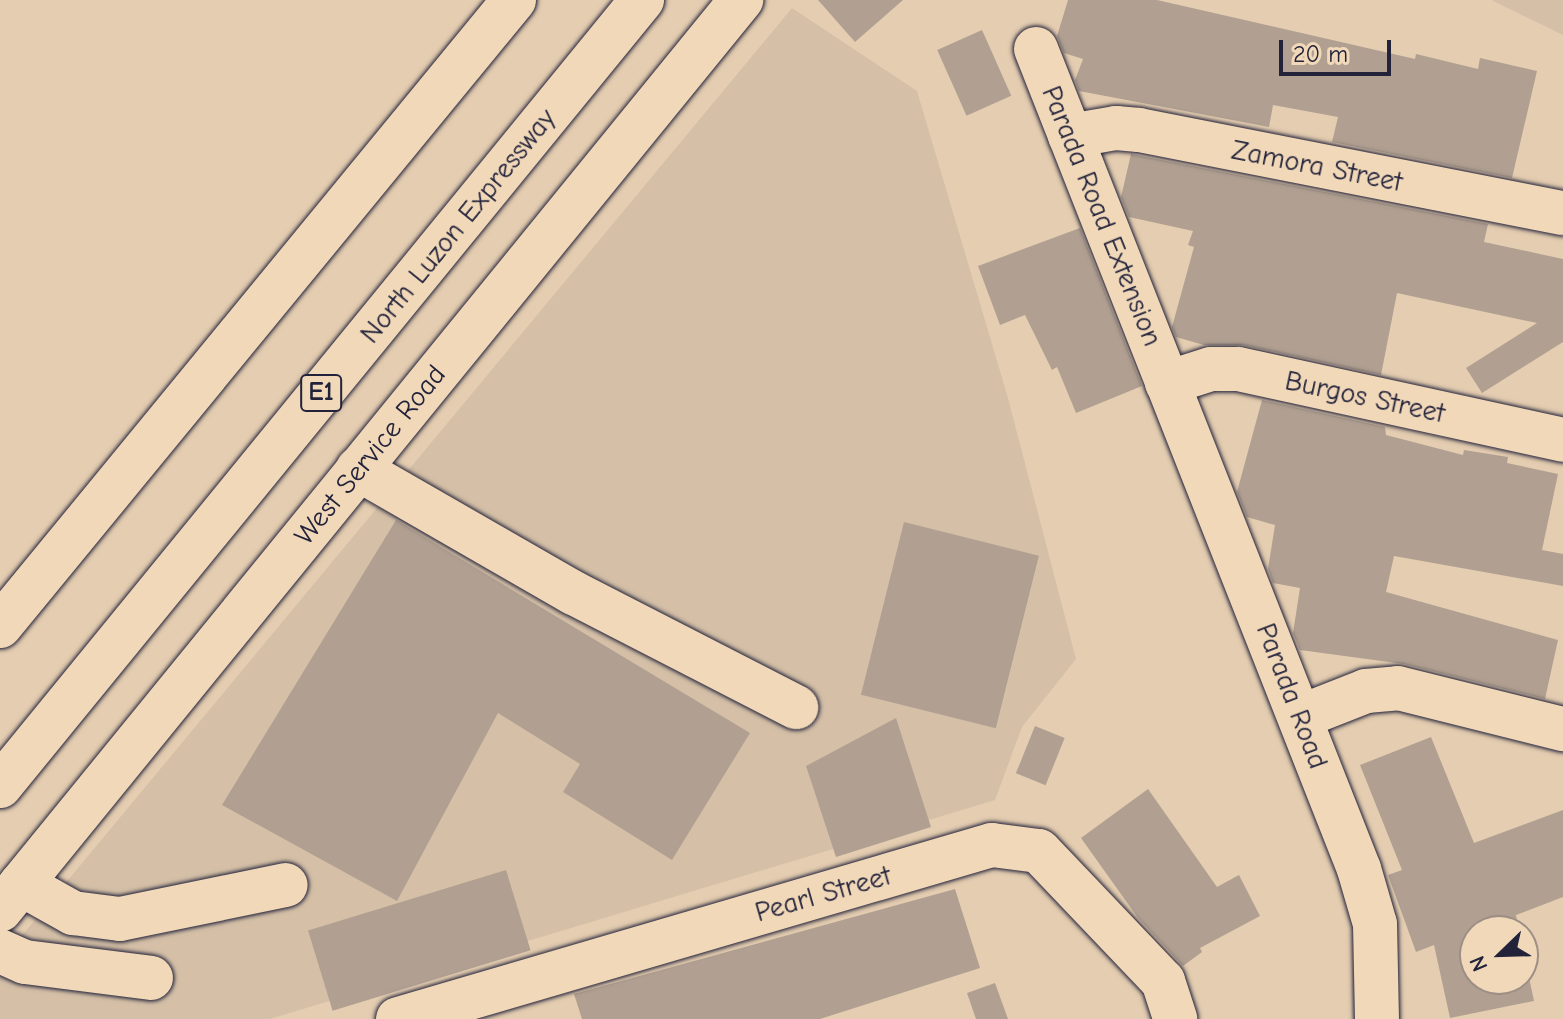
<!DOCTYPE html>
<html>
<head>
<meta charset="utf-8">
<style>
	body { margin:0 }
	#map { position:relative; width:1563px; height:1019px; overflow:hidden; background:#e4cdb0; font-family:"Comic Neue",sans-serif }
	div>[style] { position:absolute }
	.built>* { inset:0; background:#d5c0a7 }
	.building>* { inset:0; background:#b1a091; transform-origin:0 0 }
	.roads { filter:drop-shadow(0 0 2px #22223b) drop-shadow(0 0 2px #22223b) }
	.minor>* { height:44px; margin:-22px; padding:0 22px; transform-origin:22px; border-radius:22px; background:#f0d8b8 }
	.highway>* { height:44px; margin:-22px; padding:0 22px; transform-origin:22px; border-radius:22px; background:#f0d8b8 }
	span { translate:-50% -50%; white-space:nowrap; text-align:center; line-height:1.15; -webkit-text-stroke:8px #f0d8b8; paint-order:stroke }
	.shield-label span { padding:2px 6px; background:#f0d8b8; border:2px solid; border-radius:6px; -webkit-text-stroke-width:0 }
	.shield-label { font-size:26px; color:#22223b; font-weight:700 }
	.street-label { font-size:28px; color:#22223b }
	.north { position:absolute; left:1459px; top:915px; width:80px; height:80px; box-sizing:border-box; background:#f0d8b8; border:2px solid #9e8f86; border-radius:50%; rotate:247deg; font-size:22px; font-weight:700; line-height:32px; text-align:center; color:#22223b }
	.north::after { content:''; display:block; margin:auto; width:28px; height:36px; background:#22223b; clip-path:polygon(50% 0,100% 100%,50% 72%,0 100%) }
	.scale { position:absolute; left:1279px; top:40px; width:112px; height:36px; box-sizing:border-box; border:4px solid #22223b; border-top:0; padding-left:10px; font-size:24px; line-height:28px; white-space:nowrap; color:#22223b; -webkit-text-stroke:6px #f0d8b8; paint-order:stroke }
</style>
</head>
<body>
<div id="map">
	<div class="built">
		<i style="clip-path:polygon(1492px 0,1563px 0,1563px 35px,1495px 2px)"></i>
		<i style="clip-path:polygon(792px 8px,917px 91px,1008px 398px,1076px 659px,1022px 727px,995px 800px,270px 1019px,0 1019px,0 962px)"></i>
	</div>
	<div class="building">
		<i style="clip-path:polygon(818px 0,903px 0,855px 42px)"></i>
		<i style="clip-path:polygon(1068px 0,1157px 0,1415px 59px,1416px 54px,1478px 69px,1480px 58px,1537px 71px,1512px 178px,1332px 142px,1338px 117px,1273px 105px,1269px 127px,1079px 91px,1075px 80px,1083px 59px,1064px 53px,1057px 36px)"></i>
		<i style="left:982px;top:30px;width:72px;height:49px;rotate:66deg"></i>
		<i style="clip-path:polygon(1131px 154px,1488px 224px,1484px 242px,1563px 259px,1563px 342px,1482px 393px,1466px 368px,1537px 323px,1397px 293px,1381px 375px,1243px 345px,1204px 345px,1176px 337px,1172px 327px,1194px 247px,1188px 245px,1193px 231px,1129px 217px,1121px 197px)"></i>
		<i style="clip-path:polygon(1080px 228px,1142px 386px,1076px 413px,1057px 367px,1052px 370px,1025px 315px,1000px 325px,978px 266px)"></i>
		<i style="clip-path:polygon(1262px 400px,1385px 427px,1386px 435px,1463px 455px,1464px 450px,1508px 457px,1507px 463px,1558px 474px,1542px 550px,1563px 554px,1563px 586px,1394px 556px,1386px 592px,1558px 640px,1545px 699px,1404px 664px,1300px 650px,1293px 633px,1300px 588px,1273px 583px,1268px 569px,1275px 525px,1247px 517px,1237px 492px)"></i>
		<i style="clip-path:polygon(396px 520px,750px 733px,672px 860px,563px 792px,580px 764px,498px 713px,397px 901px,222px 805px)"></i>
		<i style="left:904px;top:522px;width:139px;height:178px;rotate:14deg"></i>
		<i style="clip-path:polygon(896px 718px,931px 827px,836px 857px,806px 766px)"></i>
		<i style="left:1035px;top:726px;width:32px;height:51px;rotate:22deg"></i>
		<i style="clip-path:polygon(1431px 737px,1474px 843px,1563px 810px,1563px 897px,1516px 915px,1519px 931px,1475px 931px,1475px 979px,1523px 979px,1523px 949px,1534px 1001px,1450px 1018px,1434px 945px,1416px 952px,1388px 875px,1402px 870px,1360px 765px)"></i>
		<i style="clip-path:polygon(1148px 789px,1217px 887px,1239px 875px,1260px 916px,1200px 948px,1202px 952px,1183px 966px,1138px 918px,1081px 838px)"></i>
		<i style="left:506px;top:870px;width:84px;height:207px;rotate:73deg"></i>
		<i style="clip-path:polygon(955px 889px,980px 968px,820px 1019px,582px 1019px,574px 994px)"></i>
		<i style="clip-path:polygon(995px 983px,1008px 1019px,976px 1019px,967px 993px)"></i>
	</div>
	<div class="roads">
		<div class="minor">
			<i style="left:1036px;top:49px;width:881px;rotate:68.5deg"></i>
			<i style="left:1359px;top:869px;width:57px;rotate:73.8deg"></i>
			<i style="left:1375px;top:924px;width:95px;rotate:88.8deg"></i>
			<i style="left:1070px;top:136px;width:47px;rotate:-9.9deg"></i>
			<i style="left:1116px;top:128px;width:23px;rotate:5deg"></i>
			<i style="left:1139px;top:130px;width:432px;rotate:11.1deg"></i>
			<i style="left:1167px;top:383px;width:46px;rotate:-17.7deg"></i>
			<i style="left:1211px;top:369px;width:27px"></i>
			<i style="left:1238px;top:369px;width:333px;rotate:12.3deg"></i>
			<i style="left:358px;top:469px;width:249px;rotate:29.9deg"></i>
			<i style="left:574px;top:593px;width:250px;rotate:27.2deg"></i>
			<i style="left:1300px;top:717px;width:71px;rotate:-21.5deg"></i>
			<i style="left:1366px;top:691px;width:32px;rotate:-5deg"></i>
			<i style="left:1398px;top:688px;width:170px;rotate:14deg"></i>
			<i style="left:21px;top:884px;width:60px;rotate:29.1deg"></i>
			<i style="left:73px;top:913px;width:47px;rotate:7.3deg"></i>
			<i style="left:120px;top:919px;width:169px;rotate:-11.6deg"></i>
			<i style="left:0;top:910px;width:1174px;rotate:-50.84deg"></i>
			<i style="left:0;top:951px;width:27px;rotate:24deg"></i>
			<i style="left:25px;top:962px;width:127px;rotate:7.2deg"></i>
			<i style="left:398px;top:1019px;width:619px;rotate:-16.33deg"></i>
			<i style="left:992px;top:845px;width:47px;rotate:7.3deg"></i>
			<i style="left:1039px;top:851px;width:180px;rotate:46.4deg"></i>
			<i style="left:1163px;top:981px;width:40px;rotate:72deg"></i>
		</div>
		<div class="highway">
			<i style="left:0;top:626px;width:810px;rotate:-50.61deg"></i>
			<i style="left:0;top:786px;width:1015px;rotate:-50.76deg"></i>
		</div>
	</div>
	<div class="shield-label">
		<span style="left:321px;top:393px">E1</span>
	</div>
	<div class="street-label">
		<span style="left:1317px;top:166px;rotate:11deg">Zamora Street</span>
		<span style="left:1102px;top:216px;rotate:68deg">Parada Road Extension</span>
		<span style="left:458px;top:226px;rotate:-51deg">North Luzon Expressway</span>
		<span style="left:1365px;top:397px;rotate:12deg">Burgos Street</span>
		<span style="left:370px;top:455px;rotate:-51deg">West Service Road</span>
		<span style="left:1292px;top:696px;rotate:69deg">Parada Road</span>
		<span style="left:823px;top:894px;rotate:-16deg">Pearl Street</span>
	</div>
	<div class="north">N</div>
	<div class="scale">20 m</div>
</div>
</body>
</html>
